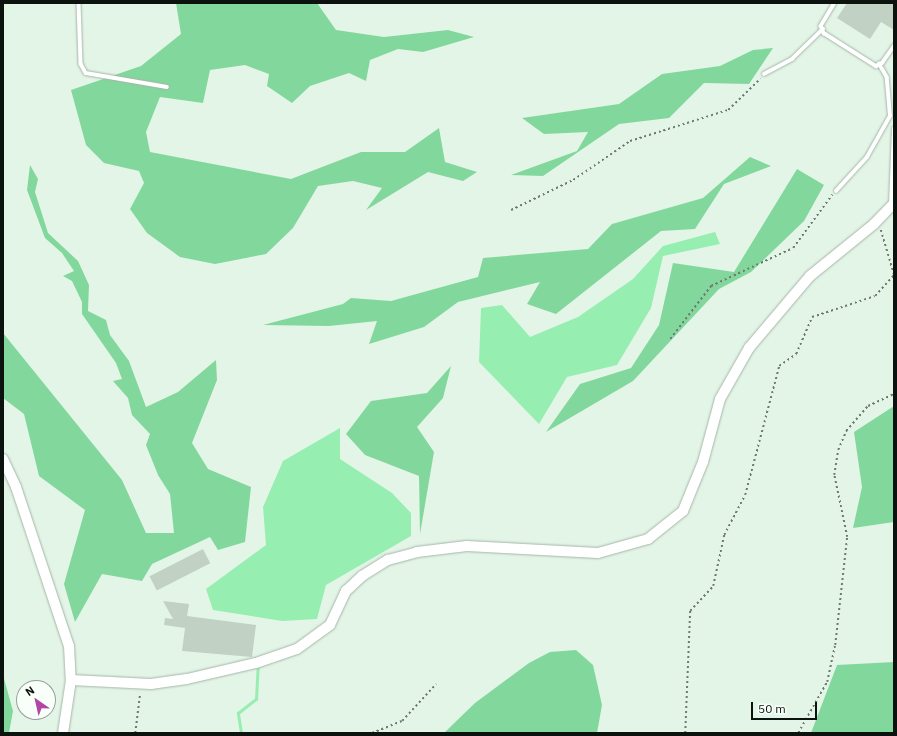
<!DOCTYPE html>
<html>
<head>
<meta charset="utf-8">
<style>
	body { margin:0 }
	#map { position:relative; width:897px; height:736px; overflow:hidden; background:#e3f5e7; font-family:"IBM Plex Sans",sans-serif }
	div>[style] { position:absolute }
	.forest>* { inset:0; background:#82d89c }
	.water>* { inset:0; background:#97eeb1 }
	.stream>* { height:2.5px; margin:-1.25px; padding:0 1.25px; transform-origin:1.25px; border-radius:1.25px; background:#97eeb1 }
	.building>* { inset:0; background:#c1d2c5; transform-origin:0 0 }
	.path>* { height:1.5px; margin-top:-0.75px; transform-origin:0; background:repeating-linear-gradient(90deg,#6e7970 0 2px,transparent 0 5px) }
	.roads { filter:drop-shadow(0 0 1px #a5b6a9) drop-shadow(0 0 1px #a5b6a9) }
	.lane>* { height:3.5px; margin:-1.75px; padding:0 1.75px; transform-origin:1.75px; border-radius:1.75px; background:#fff }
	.secondary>* { height:10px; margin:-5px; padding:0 5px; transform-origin:5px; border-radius:5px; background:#fff }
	span { translate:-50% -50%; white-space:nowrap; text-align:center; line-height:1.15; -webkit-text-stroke:3px #f8fff9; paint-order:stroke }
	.frame { position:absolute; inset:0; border:4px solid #0c120d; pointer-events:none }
	.north { position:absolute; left:16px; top:680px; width:40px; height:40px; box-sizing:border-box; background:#f8fff9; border:1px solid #9aa09b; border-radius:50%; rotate:326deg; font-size:11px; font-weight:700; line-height:16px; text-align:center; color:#0c120d }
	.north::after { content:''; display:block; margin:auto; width:14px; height:18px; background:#b245a5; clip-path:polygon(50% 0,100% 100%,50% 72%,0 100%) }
	.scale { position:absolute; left:751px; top:702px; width:66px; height:18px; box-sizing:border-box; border:2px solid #0c120d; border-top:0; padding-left:5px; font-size:12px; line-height:14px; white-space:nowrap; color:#0c120d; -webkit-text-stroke:3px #f8fff9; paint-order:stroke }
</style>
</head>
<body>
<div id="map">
	<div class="forest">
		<i style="clip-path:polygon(176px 3px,317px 3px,336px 30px,384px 37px,448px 30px,474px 37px,423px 52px,398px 49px,370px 60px,366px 81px,349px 73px,310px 86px,292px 103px,267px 86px,269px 74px,245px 65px,210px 70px,203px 103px,160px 97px,146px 132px,150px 152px,291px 179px,361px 152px,405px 152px,439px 128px,445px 162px,477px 172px,463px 181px,428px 172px,366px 210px,382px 188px,353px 181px,318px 186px,293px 228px,266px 254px,215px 264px,180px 257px,147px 233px,130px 209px,144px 183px,139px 171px,104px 163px,86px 145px,71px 90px,141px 66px,181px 34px)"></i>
		<i style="clip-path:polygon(773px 48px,749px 84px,704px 83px,669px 118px,619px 124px,543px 176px,511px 175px,577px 151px,588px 132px,544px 134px,522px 118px,619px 104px,662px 74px,720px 66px,753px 50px)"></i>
		<i style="clip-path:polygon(750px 157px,771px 166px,724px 184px,695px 229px,661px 231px,556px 314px,527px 304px,540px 282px,458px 302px,424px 327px,369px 344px,377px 321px,329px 326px,263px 325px,343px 304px,351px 298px,391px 301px,478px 277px,483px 258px,588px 249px,612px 224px,703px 198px)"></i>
		<i style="clip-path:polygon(30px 165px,38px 179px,35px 192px,48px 233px,78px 261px,89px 285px,88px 311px,106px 320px,110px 335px,129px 361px,146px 407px,178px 392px,216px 360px,217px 380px,192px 443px,208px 469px,251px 487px,245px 542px,218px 550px,210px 537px,152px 564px,142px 581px,102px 574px,75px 622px,64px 584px,85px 510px,39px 476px,24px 414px,3px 398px,3px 333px,122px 480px,146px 533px,174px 533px,170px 494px,158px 475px,146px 445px,150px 434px,132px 415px,128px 398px,113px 381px,122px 379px,116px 363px,82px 314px,82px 302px,72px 281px,63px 276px,74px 271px,62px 253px,45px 238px,27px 190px)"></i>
		<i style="clip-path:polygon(797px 169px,824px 185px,804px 221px,751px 272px,719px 289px,633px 381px,546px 432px,580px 384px,631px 368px,659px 325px,673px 263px,734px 272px)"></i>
		<i style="clip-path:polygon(451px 366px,443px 398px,417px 427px,434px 452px,420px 534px,419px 476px,365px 455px,346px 434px,371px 401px,427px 393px)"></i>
		<i style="clip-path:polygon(894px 406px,894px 522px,853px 528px,862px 487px,854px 432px)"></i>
		<i style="clip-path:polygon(576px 650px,593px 665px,602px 705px,597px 733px,444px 733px,475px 703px,529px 663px,550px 652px)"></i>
		<i style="clip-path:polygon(894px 662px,894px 733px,811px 733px,837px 665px)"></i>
		<i style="clip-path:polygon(3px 675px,13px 711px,9px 733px,3px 733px)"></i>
	</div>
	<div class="water">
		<i style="clip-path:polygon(715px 232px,720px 244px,663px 256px,651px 308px,617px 365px,567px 377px,539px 424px,479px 362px,481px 308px,502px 305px,530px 337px,578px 317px,633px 279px,663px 246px)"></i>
		<i style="clip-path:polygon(340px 428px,340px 459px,392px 493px,411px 513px,411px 536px,326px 585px,317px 619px,282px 621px,213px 610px,206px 589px,266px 545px,263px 507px,283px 461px)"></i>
	</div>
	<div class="stream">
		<i style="left:241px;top:733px;width:20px;rotate:-99deg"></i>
		<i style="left:238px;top:713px;width:23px;rotate:-38deg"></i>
		<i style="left:256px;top:699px;width:33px;rotate:-87deg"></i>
	</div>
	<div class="building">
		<i style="clip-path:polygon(847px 3px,894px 3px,894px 30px,881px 22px,870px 39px,837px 18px)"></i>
		<i style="left:203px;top:549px;width:16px;height:60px;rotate:63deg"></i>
		<i style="clip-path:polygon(163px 601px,189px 604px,187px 616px,256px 625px,252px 657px,182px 651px,185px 628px,164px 625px,165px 618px,173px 619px)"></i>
	</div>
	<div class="path">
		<i style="left:511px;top:210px;width:69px;rotate:-25.8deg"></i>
		<i style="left:573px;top:180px;width:69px;rotate:-34.4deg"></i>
		<i style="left:630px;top:141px;width:103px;rotate:-17.6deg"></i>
		<i style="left:728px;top:110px;width:45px;rotate:-44.1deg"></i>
		<i style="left:881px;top:230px;width:46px;rotate:73.5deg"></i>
		<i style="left:670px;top:339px;width:67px;rotate:-52.3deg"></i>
		<i style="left:711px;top:286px;width:90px;rotate:-24.9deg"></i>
		<i style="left:793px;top:248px;width:66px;rotate:-53.7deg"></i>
		<i style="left:135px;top:733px;width:40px;rotate:-82.9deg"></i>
		<i style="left:372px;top:733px;width:32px;rotate:-22deg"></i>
		<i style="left:402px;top:721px;width:50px;rotate:-47.4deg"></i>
		<i style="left:685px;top:733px;width:122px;rotate:-87.7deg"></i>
		<i style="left:690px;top:611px;width:34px;rotate:-47deg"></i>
		<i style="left:713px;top:586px;width:52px;rotate:-77.8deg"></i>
		<i style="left:724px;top:535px;width:45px;rotate:-62.3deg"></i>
		<i style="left:745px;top:495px;width:133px;rotate:-75.2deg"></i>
		<i style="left:779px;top:366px;width:21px;rotate:-35deg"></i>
		<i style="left:796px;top:354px;width:40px;rotate:-66.6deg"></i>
		<i style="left:812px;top:317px;width:66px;rotate:-18.4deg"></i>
		<i style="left:875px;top:296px;width:28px;rotate:-48deg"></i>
		<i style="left:798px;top:733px;width:59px;rotate:-60.4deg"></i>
		<i style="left:827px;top:682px;width:38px;rotate:-78deg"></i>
		<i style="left:835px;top:645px;width:109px;rotate:-83.7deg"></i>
		<i style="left:847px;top:537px;width:63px;rotate:-101.8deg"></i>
		<i style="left:834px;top:475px;width:25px;rotate:-81deg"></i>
		<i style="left:838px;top:450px;width:21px;rotate:-67deg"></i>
		<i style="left:846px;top:431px;width:33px;rotate:-49deg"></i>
		<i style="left:868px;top:406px;width:29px;rotate:-25deg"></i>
	</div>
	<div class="roads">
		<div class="lane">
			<i style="left:79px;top:3px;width:61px;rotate:88.1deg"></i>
			<i style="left:81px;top:64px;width:10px;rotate:61deg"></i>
			<i style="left:86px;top:73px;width:82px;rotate:9.8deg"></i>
			<i style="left:835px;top:3px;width:27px;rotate:121deg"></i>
			<i style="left:821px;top:26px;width:8px;rotate:67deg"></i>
			<i style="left:824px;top:33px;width:62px;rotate:32.4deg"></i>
			<i style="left:876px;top:66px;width:7px;rotate:-27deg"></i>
			<i style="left:882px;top:63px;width:21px;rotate:-55deg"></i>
			<i style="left:764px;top:74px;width:32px;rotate:-28deg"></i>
			<i style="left:792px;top:59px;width:43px;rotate:-44.1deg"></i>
			<i style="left:836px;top:191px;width:46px;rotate:-47.6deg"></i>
			<i style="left:867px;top:157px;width:47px;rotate:-60.7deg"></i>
			<i style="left:890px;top:116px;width:38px;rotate:-95deg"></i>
			<i style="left:887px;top:78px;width:16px;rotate:-120deg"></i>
			<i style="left:891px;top:204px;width:75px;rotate:-87.7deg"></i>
		</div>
		<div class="secondary">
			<i style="left:3px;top:459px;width:31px;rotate:65deg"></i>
			<i style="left:16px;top:487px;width:168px;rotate:71.6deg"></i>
			<i style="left:69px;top:646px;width:34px;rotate:87deg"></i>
			<i style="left:71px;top:680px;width:54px;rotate:98.6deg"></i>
			<i style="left:71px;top:680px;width:80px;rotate:2.9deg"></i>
			<i style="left:151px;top:684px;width:36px;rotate:-8deg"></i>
			<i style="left:187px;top:679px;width:71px;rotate:-13.1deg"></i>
			<i style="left:256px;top:663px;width:43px;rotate:-18.9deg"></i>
			<i style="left:297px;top:649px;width:41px;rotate:-36deg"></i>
			<i style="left:330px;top:625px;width:38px;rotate:-65deg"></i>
			<i style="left:346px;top:591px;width:22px;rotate:-43deg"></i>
			<i style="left:362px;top:576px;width:31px;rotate:-32deg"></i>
			<i style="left:388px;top:560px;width:30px;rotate:-15deg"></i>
			<i style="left:417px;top:552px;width:50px;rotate:-6.8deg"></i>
			<i style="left:467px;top:546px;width:131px;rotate:3.1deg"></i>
			<i style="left:598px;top:553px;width:52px;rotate:-15.6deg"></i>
			<i style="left:648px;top:539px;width:45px;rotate:-38.7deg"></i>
			<i style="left:683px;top:511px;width:53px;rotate:-67.8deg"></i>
			<i style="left:703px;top:462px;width:65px;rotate:-74.9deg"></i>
			<i style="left:720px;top:399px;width:59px;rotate:-60.4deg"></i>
			<i style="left:749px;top:348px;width:94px;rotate:-49.7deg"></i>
			<i style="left:810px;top:276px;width:82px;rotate:-39.1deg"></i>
			<i style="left:874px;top:224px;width:29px;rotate:-46deg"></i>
		</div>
	</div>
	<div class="frame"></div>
	<div class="north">N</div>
	<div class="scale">50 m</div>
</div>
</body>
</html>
